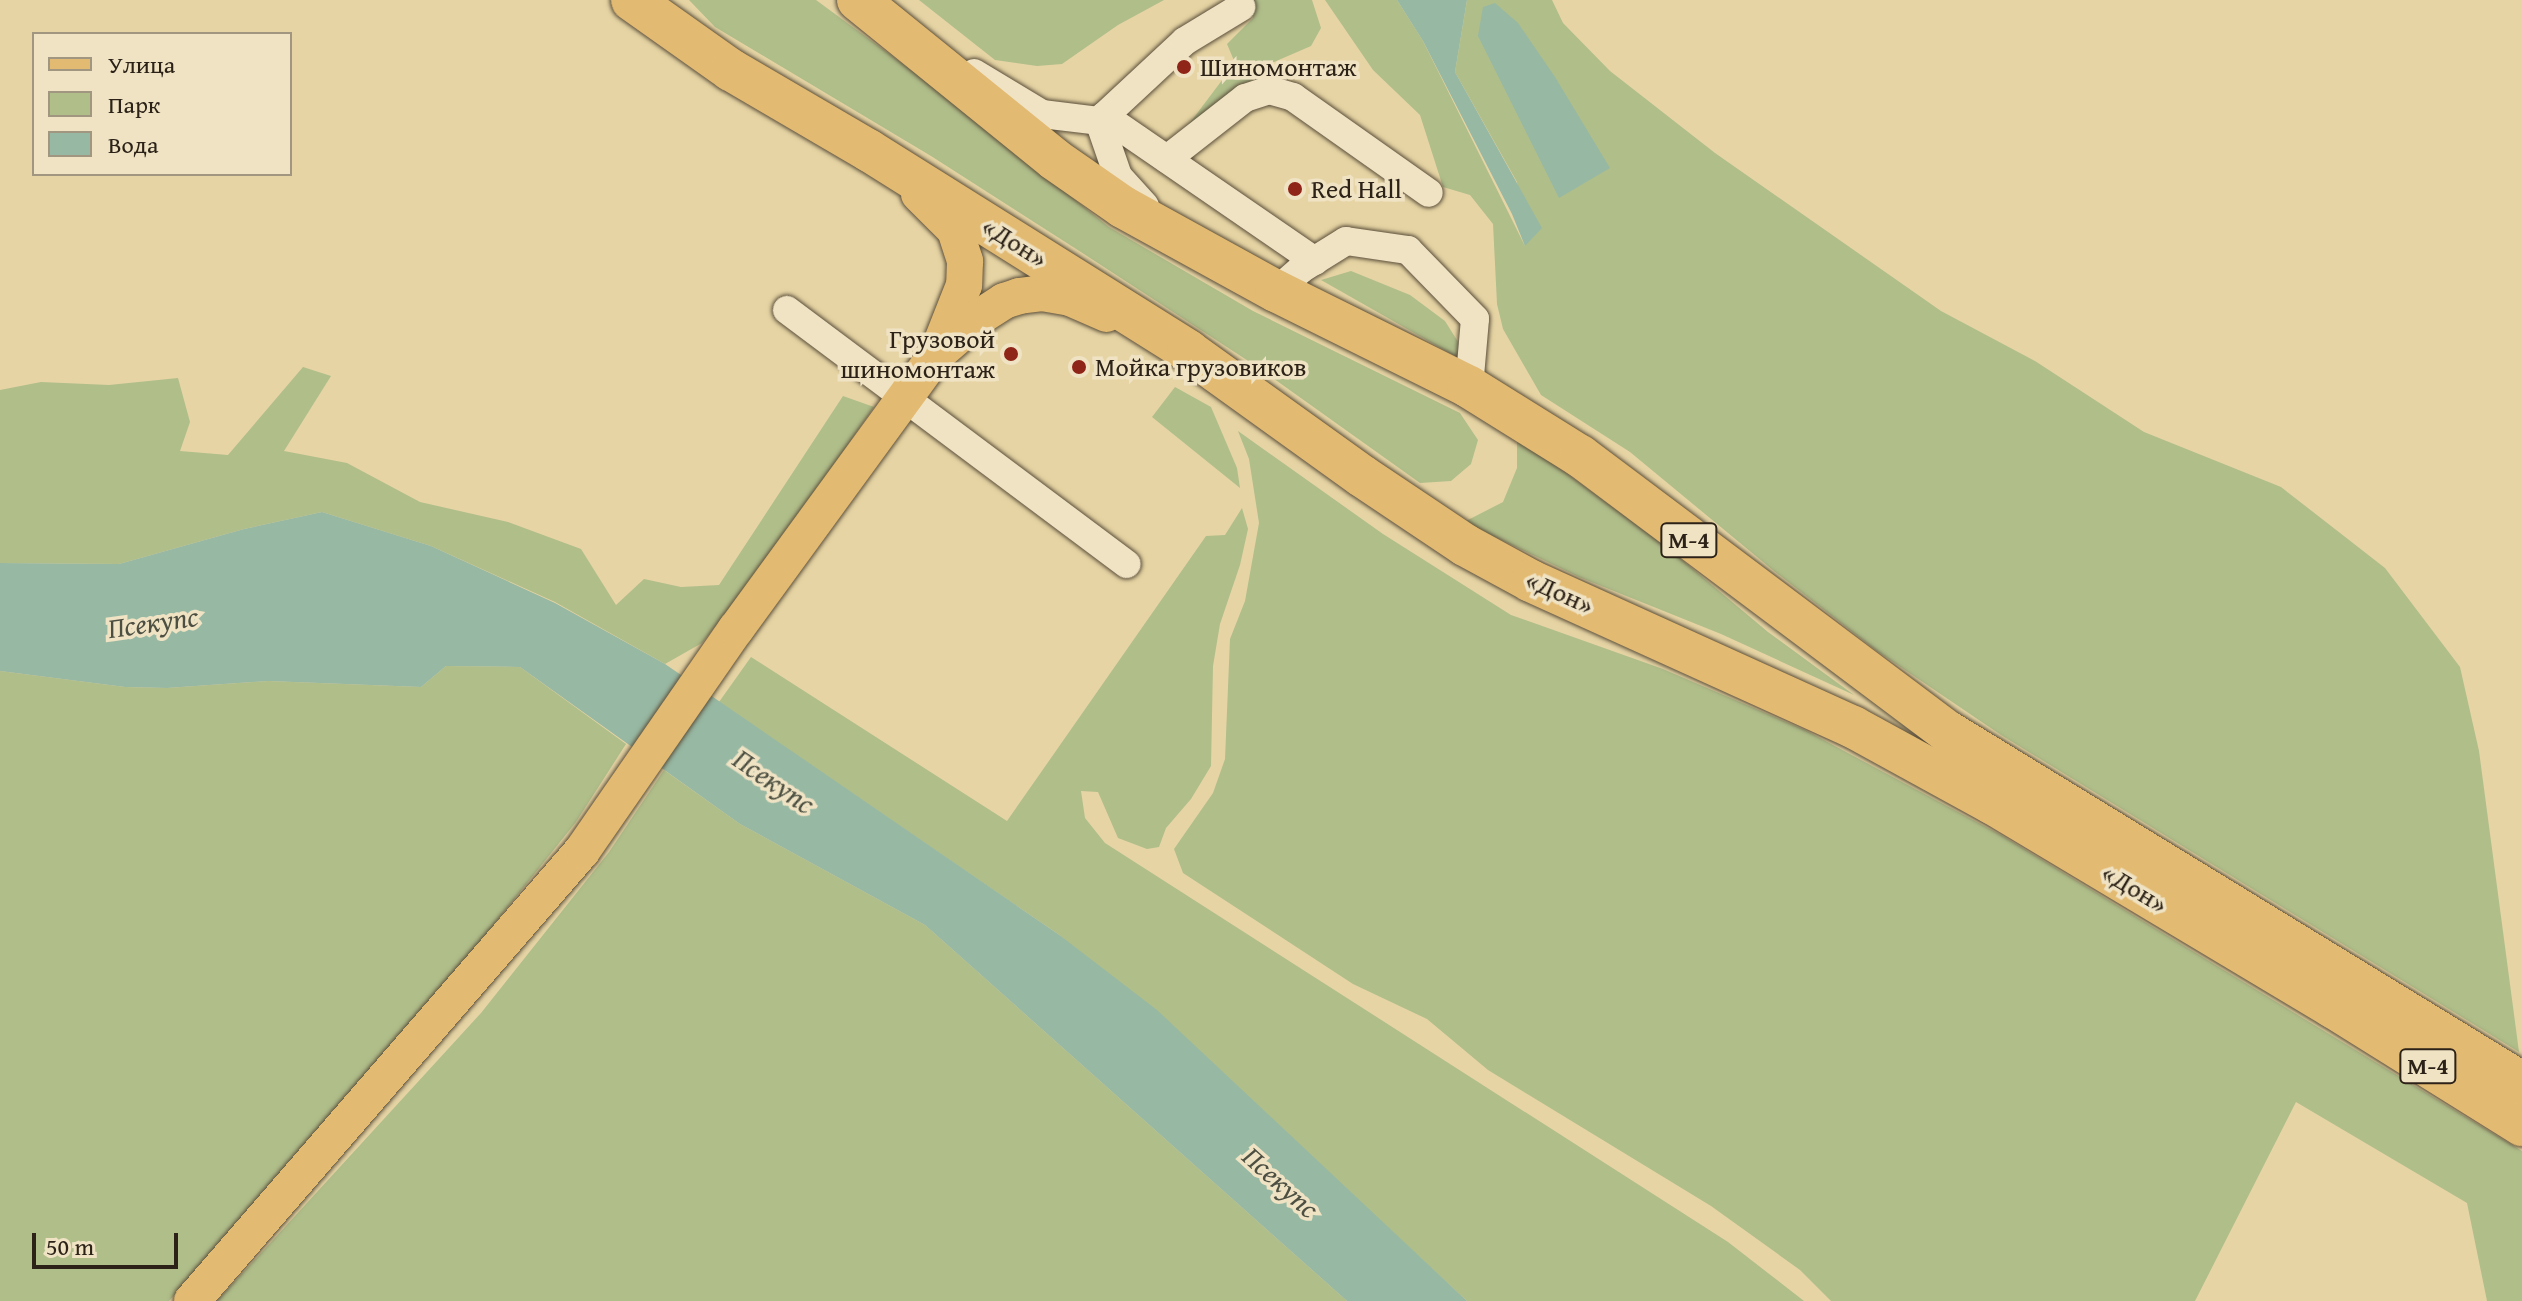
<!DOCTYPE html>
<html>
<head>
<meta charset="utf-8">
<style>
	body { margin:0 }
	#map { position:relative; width:2522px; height:1301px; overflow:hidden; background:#e6d4a4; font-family:"Gentium Book Plus",serif }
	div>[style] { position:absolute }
	.green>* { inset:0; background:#b0be8a }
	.water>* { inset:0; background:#97b8a3 }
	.roads { filter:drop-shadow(0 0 2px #5a4e3a) drop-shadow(0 0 2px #5a4e3a) }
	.minor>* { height:28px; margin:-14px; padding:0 14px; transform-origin:14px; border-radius:14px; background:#efe3c4 }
	.major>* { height:36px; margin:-18px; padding:0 18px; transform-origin:18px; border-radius:18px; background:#e3ba72 }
	.highway>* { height:42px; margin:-21px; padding:0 21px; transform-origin:21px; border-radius:21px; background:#e3ba72 }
	.dots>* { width:22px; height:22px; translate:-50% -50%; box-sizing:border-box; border:4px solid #efe3c4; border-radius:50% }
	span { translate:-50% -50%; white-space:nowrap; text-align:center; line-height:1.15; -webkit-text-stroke:7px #efe3c4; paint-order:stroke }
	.shield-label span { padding:2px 6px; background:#efe3c4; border:2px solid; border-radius:6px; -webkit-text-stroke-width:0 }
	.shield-label { font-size:24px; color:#2c2217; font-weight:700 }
	.poi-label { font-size:26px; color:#2c2217 }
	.left { translate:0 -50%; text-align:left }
	.right { translate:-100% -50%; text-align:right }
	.street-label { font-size:26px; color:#2c2217 }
	.water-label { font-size:28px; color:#4c4f41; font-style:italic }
	.legend { position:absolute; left:32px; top:32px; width:260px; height:144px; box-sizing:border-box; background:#efe3c4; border:2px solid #a1967f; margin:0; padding:10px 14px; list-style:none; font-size:24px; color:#2c2217 }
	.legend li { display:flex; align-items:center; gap:16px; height:40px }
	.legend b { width:40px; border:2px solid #a1967f }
	.scale { position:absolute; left:32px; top:1233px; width:146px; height:36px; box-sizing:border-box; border:4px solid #2c2217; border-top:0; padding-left:10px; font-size:24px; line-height:28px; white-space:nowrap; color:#2c2217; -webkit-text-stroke:6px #efe3c4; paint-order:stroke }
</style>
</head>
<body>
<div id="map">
	<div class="green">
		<i style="clip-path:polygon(689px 0,816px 0,926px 81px,1109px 227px,1253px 311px,1460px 413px,1478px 440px,1471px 464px,1451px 481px,1420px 483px,1256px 366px,1084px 254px,931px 156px,715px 27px)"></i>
		<i style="clip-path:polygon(919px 0,1164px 0,1118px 25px,1062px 64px,1037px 66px,995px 60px)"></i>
		<i style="clip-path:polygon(1247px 0,1312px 0,1321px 28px,1311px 46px,1265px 66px,1200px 135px,1186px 128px,1235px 63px,1227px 44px,1253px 18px)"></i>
		<i style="clip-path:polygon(1325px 0,1397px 0,1423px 41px,1525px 246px,1517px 182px,1455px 72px,1467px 0,1552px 0,1563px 23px,1610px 71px,1715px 153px,1941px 311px,2035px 361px,2144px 432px,2281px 487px,2385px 568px,2460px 667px,2479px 751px,2519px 1052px,2001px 735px,1877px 651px,1774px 571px,1630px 452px,1541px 395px,1503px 329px,1497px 304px,1493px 224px,1470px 195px,1443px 187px,1420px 115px,1373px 70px)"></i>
		<i style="clip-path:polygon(1351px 271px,1410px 295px,1445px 321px,1465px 353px,1460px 359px,1321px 280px)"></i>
		<i style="clip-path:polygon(303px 367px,331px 376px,284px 451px,347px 463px,420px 502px,508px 522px,581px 549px,616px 605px,644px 579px,681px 587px,719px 585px,843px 396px,874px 407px,759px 573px,702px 643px,665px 664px,555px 602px,431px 546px,322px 512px,244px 529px,119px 564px,0 563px,0 390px,41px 382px,109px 385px,178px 378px,190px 422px,180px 451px,228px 455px)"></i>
		<i style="clip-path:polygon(1175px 387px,1211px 407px,1237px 468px,1240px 488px,1152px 417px)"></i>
		<i style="clip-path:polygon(1238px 431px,1383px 534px,1511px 615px,1663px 669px,1805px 730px,2001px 835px,2522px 1151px,2522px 1301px,2487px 1301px,2467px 1203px,2296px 1102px,2195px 1301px,1831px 1301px,1800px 1270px,1711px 1206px,1488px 1070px,1427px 1019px,1353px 984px,1183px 873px,1174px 849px,1213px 793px,1225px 759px,1230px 639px,1245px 601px,1259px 523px,1249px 459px)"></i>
		<i style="clip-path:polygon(1517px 437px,1663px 544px,1768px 632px,1854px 695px,1721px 634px,1579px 577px,1464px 522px,1503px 502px,1517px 468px)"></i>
		<i style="clip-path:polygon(1242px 508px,1248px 529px,1240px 565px,1220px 624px,1213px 666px,1211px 766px,1191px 799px,1166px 828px,1159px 847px,1147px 849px,1118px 838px,1098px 792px,1081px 791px,1085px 818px,1105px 843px,1728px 1242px,1804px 1301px,1467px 1301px,1293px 1140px,1058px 934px,719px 702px,751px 657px,1007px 821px,1206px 536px,1225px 535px)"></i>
		<i style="clip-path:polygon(446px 666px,520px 667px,626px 744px,576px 822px,471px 953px,273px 1190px,169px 1301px,0 1301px,0 671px,125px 687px,167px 688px,268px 681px,421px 687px)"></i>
		<i style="clip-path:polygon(664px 770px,740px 824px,925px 925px,1347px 1301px,217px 1301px,481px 1013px,609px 852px)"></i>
	</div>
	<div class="water">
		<i style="clip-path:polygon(1397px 0,1467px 0,1455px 72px,1542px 228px,1525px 246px,1512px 214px,1423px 41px)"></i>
		<i style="clip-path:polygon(1495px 3px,1518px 23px,1555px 77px,1610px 168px,1559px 198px,1478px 36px,1483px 7px)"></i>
		<i style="clip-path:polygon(322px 512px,431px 546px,555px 603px,665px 664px,1058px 934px,1157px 1010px,1467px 1301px,1347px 1301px,925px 925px,740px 824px,520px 667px,446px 666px,421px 687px,268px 681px,167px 688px,125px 687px,0 671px,0 563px,119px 564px,244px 529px)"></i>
	</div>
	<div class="roads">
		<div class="minor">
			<i style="left:974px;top:73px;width:79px;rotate:31.1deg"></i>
			<i style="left:1042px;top:114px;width:57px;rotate:7deg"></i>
			<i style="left:1099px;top:121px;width:117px;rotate:-42.9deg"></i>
			<i style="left:1185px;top:41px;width:66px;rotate:-31.3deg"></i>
			<i style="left:1104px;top:116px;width:256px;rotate:34.5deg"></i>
			<i style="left:1099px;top:121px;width:58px;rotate:70.9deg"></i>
			<i style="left:1118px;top:176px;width:40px;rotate:48deg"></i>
			<i style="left:1167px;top:159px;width:99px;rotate:-38deg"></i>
			<i style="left:1245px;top:98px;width:25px;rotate:-18deg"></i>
			<i style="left:1269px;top:90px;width:25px;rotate:16deg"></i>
			<i style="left:1293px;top:97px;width:166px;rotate:35.2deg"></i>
			<i style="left:1276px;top:291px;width:33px;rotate:-41deg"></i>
			<i style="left:1301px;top:269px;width:53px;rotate:-31.9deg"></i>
			<i style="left:1346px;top:241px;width:63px;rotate:8.3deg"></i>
			<i style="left:1408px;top:250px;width:96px;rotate:45.8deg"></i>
			<i style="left:1475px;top:319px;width:68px;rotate:95deg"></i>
			<i style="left:787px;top:310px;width:424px;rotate:36.8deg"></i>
		</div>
		<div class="major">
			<i style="left:919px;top:194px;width:51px;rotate:45deg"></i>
			<i style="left:955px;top:230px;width:33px;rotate:72deg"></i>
			<i style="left:965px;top:261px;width:24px;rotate:92deg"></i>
			<i style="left:964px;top:285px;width:66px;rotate:111.5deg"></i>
			<i style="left:192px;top:1301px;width:595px;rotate:-49.09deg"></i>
			<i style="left:582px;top:851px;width:270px;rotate:-55.3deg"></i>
			<i style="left:736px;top:629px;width:339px;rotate:-53.9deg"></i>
			<i style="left:936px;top:355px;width:60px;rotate:-40.9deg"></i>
			<i style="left:981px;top:316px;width:27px;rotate:-33deg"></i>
			<i style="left:1004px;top:301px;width:16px;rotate:-18deg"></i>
			<i style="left:1019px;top:296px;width:23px;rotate:-7deg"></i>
			<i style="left:1042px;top:293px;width:28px;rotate:10deg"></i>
			<i style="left:1070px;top:298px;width:40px;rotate:23.4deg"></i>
		</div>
		<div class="highway">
			<i style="left:632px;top:0;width:121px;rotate:35.3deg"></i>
			<i style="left:731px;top:70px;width:159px;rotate:30.3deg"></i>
			<i style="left:868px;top:150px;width:378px;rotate:32.1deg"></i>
			<i style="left:1188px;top:351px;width:214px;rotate:35.7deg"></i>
			<i style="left:1362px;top:476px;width:124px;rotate:33.8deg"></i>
			<i style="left:1465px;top:545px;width:75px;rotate:28.6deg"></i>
			<i style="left:1531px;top:581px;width:354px;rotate:24.4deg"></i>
			<i style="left:1853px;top:727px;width:158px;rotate:28.7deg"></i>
			<i style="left:1992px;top:803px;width:397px;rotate:30.9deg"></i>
			<i style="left:2333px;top:1007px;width:223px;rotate:32deg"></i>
			<i style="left:858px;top:0;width:252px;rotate:39deg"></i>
			<i style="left:1054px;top:159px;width:84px;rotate:34.8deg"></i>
			<i style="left:1123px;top:207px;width:175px;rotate:28.8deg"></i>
			<i style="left:1276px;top:291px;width:216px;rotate:26.4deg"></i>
			<i style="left:1469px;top:387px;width:131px;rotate:31.9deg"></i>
			<i style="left:1580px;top:456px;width:460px;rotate:36.9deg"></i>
			<i style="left:1948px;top:732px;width:673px;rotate:31.45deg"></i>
		</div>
	</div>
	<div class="dots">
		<i style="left:1184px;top:67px;background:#8f2418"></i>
		<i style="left:1295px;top:189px;background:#8f2418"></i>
		<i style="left:1011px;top:354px;background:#8f2418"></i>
		<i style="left:1079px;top:367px;background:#8f2418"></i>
	</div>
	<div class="shield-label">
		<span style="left:1689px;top:540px">М-4</span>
		<span style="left:2428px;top:1066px">М-4</span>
	</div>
	<div class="poi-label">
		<span class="left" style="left:1200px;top:67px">Шиномонтаж</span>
		<span class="left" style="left:1311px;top:189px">Red Hall</span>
		<span class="right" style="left:995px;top:354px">Грузовой<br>шиномонтаж</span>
		<span class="left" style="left:1095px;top:367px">Мойка грузовиков</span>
	</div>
	<div class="street-label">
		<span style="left:1015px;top:242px;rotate:32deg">«Дон»</span>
		<span style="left:1560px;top:592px;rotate:24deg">«Дон»</span>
		<span style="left:2135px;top:888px;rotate:31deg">«Дон»</span>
	</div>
	<div class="water-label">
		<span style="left:153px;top:622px;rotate:-8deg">Псекупс</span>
		<span style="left:774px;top:781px;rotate:34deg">Псекупс</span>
		<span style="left:1281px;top:1182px;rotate:42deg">Псекупс</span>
	</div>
	<ul class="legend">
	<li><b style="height:10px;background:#e3ba72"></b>Улица</li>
	<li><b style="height:22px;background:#b0be8a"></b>Парк</li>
	<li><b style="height:22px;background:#97b8a3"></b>Вода</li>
	</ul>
	<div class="scale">50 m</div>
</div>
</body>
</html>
